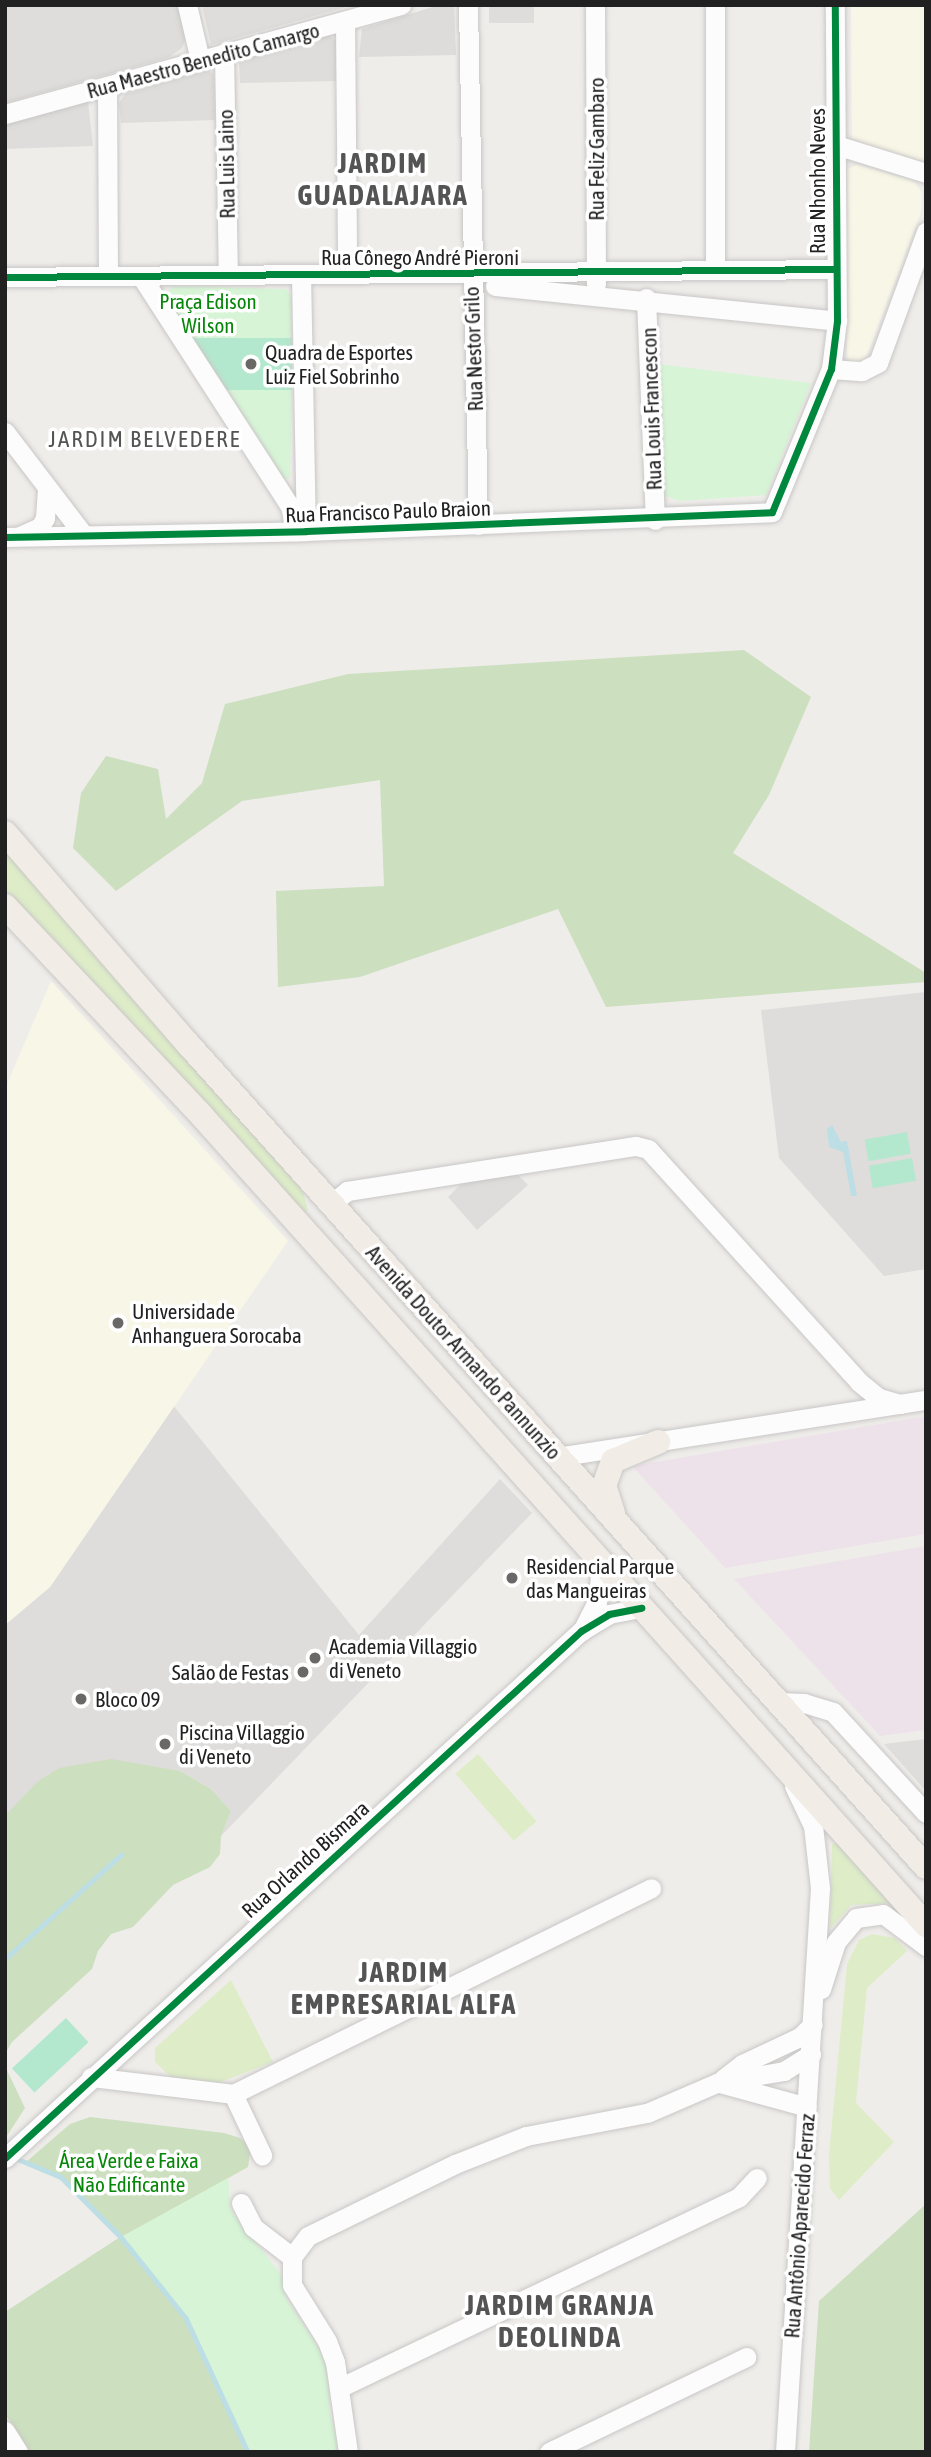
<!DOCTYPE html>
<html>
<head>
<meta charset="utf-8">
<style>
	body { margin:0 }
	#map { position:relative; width:931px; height:2457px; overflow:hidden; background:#efedea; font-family:"Asap Condensed",sans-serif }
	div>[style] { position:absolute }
	.residential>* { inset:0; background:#dedddb; transform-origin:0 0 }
	.industrial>* { inset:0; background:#ede2e9 }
	.education>* { inset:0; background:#f8f6e6 }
	.religious>* { inset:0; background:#dddcdb }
	.grass>* { inset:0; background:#deedc8; transform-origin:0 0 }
	.forest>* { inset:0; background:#ccdfbf }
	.park>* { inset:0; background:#d7f5d6 }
	.pitch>* { inset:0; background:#b4e8ce; transform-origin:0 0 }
	.water>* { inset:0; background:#bcdee4 }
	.stream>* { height:4.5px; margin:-2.25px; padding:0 2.25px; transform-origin:2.25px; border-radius:2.25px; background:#bcdee4 }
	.roads { filter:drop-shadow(0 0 2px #c8c7c6) drop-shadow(0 0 2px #c8c7c6) }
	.minor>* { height:19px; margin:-9.5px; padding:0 9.5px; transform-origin:9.5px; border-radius:9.5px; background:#fdfcfc }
	.major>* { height:24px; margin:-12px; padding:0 12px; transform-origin:12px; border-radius:12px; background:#f2ece6 }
	.cycleway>* { height:7px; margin:-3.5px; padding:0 3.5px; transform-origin:3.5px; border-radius:3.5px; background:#00873e }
	.dots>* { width:19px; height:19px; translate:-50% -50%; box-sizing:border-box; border:4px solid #fff; border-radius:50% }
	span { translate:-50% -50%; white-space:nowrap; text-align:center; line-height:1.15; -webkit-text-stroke:7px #fff; paint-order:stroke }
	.street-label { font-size:21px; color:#212121 }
	.park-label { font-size:21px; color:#078709 }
	.poi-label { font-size:21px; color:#212121 }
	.left { translate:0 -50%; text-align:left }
	.right { translate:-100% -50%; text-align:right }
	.neighbourhood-label { font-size:23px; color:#545454; letter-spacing:2px }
	.district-label { font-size:28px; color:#545454; font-weight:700; letter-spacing:2px }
	.frame { position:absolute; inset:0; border:7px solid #212121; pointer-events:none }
</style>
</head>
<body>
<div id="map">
	<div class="residential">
		<i style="clip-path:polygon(5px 5px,177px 5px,186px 38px,182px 48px,169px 57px,5px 103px)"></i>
		<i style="clip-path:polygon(202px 5px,353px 5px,211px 45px)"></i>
		<i style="left:489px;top:5px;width:45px;height:18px"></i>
		<i style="clip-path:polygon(329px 35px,337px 42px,336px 81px,240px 83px,239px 61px)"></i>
		<i style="clip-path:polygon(208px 70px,214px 74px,215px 120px,121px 123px,119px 103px,125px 94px)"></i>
		<i style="clip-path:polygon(88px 101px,93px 146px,5px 149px,5px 121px)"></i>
		<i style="clip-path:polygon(926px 992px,926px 1269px,884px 1276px,779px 1158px,761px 1010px)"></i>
		<i style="clip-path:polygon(516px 1173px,528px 1185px,477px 1230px,448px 1197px,463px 1182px)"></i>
		<i style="clip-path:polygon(173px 1405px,359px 1635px,500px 1479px,532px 1513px,221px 1836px,231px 1811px,211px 1789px,180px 1771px,5px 1816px,5px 1625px,50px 1587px)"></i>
		<i style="clip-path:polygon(926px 1739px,926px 1791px,884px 1744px)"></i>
	</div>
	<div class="industrial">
		<i style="clip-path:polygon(926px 1416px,926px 1534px,725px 1568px,632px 1466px)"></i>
		<i style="clip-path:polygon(926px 1546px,926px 1730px,880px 1736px,734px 1579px)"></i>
	</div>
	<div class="education">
		<i style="clip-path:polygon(851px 5px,926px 5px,926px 164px,852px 139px)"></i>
		<i style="clip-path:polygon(857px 165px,914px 181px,922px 193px,921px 212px,864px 363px,850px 362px,847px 353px,847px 169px)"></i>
		<i style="clip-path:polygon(51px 981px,288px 1241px,50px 1587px,5px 1625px,5px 1089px)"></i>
	</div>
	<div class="religious">
		<i style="clip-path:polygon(439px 5px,454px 5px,456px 55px,359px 57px,362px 29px)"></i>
	</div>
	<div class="grass">
		<i style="clip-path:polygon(5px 850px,303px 1191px,308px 1210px,301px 1215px,5px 889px)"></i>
		<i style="left:478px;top:1754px;width:89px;height:30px;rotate:49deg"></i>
		<i style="clip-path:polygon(832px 1844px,842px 1844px,893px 1903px,851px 1905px,830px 1929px)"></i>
		<i style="clip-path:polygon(872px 1934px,895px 1938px,907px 1951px,867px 1988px,856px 2103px,894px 2142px,839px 2200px,830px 2188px,829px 2154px,847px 1964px,859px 1940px)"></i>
		<i style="clip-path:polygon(231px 1980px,273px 2062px,218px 2083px,172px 2078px,155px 2062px,155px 2048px)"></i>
	</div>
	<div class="forest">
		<i style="clip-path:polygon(744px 650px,811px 697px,769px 795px,733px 853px,926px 973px,926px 982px,606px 1007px,558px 909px,360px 977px,278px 987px,276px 891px,384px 886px,380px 780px,242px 801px,116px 891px,73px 848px,81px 793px,106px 756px,158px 769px,166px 819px,202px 783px,225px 704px,348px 674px)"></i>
		<i style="clip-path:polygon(111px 1759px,180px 1771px,211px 1789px,231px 1811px,221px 1836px,220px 1854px,210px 1867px,173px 1885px,133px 1927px,111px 1934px,98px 1951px,92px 1969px,12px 2042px,5px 2054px,5px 1816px,37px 1782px,59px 1768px)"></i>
		<i style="clip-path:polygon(5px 2066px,25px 2108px,5px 2139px)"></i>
		<i style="clip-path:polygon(90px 2117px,224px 2133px,240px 2138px,251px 2148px,248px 2167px,121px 2238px,186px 2318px,248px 2452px,30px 2452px,5px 2414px,5px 2312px,120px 2237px,61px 2177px,26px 2162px,70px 2124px)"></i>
		<i style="clip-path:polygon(926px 2204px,926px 2452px,809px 2452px,819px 2301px)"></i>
	</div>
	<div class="park">
		<i style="clip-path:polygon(174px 286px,286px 289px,292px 297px,292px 338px,193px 338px,165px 295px)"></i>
		<i style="clip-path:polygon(659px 364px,811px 383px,766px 495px,679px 501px,664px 495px)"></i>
		<i style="clip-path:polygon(227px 390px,292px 390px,290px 478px,284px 479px)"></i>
		<i style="clip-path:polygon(228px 2178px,231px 2211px,283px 2277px,286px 2298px,322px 2353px,330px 2374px,329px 2409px,340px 2452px,248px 2452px,186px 2318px,121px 2237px)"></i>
	</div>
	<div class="pitch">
		<i style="clip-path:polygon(193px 338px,292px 338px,292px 390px,227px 390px)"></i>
		<i style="left:907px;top:1132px;width:22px;height:43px;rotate:80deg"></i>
		<i style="left:912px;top:1158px;width:23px;height:44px;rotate:80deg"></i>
		<i style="left:66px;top:2018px;width:33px;height:74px;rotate:47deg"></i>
	</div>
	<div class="water">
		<i style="clip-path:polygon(832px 1125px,841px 1142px,847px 1141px,857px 1196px,851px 1196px,843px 1152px,829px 1147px,827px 1129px)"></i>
	</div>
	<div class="stream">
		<i style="left:5px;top:1959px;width:156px;rotate:-41.9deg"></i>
		<i style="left:13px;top:2157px;width:52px;rotate:22.6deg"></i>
		<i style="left:61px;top:2177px;width:85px;rotate:45deg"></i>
		<i style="left:121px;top:2237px;width:104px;rotate:51.3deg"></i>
		<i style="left:186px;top:2318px;width:148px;rotate:65.2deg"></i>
	</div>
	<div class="roads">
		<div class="minor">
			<i style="left:187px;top:5px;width:57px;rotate:76.7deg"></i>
			<i style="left:468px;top:5px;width:520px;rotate:88.9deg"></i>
			<i style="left:595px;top:5px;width:279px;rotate:89.8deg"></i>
			<i style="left:715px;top:5px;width:265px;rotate:90deg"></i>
			<i style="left:345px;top:21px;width:253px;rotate:89.5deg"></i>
			<i style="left:224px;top:53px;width:222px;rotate:89deg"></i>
			<i style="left:107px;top:86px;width:190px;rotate:89.7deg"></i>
			<i style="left:5px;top:114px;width:411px;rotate:-15.4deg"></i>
			<i style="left:836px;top:145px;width:94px;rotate:17.3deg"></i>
			<i style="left:301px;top:274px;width:257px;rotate:88.9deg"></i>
			<i style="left:141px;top:276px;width:274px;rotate:57.1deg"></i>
			<i style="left:290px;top:506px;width:26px;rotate:77deg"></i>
			<i style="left:5px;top:277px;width:830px;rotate:-0.55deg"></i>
			<i style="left:495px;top:286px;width:344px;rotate:5.8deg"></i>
			<i style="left:646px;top:298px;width:222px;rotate:87.7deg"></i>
			<i style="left:831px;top:369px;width:31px;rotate:4deg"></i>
			<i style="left:862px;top:371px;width:18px;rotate:-27deg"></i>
			<i style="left:878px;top:363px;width:140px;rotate:-69.9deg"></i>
			<i style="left:5px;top:432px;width:128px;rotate:52.6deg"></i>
			<i style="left:20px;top:536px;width:22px;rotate:-24deg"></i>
			<i style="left:40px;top:527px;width:10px;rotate:-61deg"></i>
			<i style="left:45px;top:518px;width:29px;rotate:-86deg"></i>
			<i style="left:5px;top:537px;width:301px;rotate:-1.1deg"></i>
			<i style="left:306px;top:531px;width:466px;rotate:-2.3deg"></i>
			<i style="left:772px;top:512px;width:155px;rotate:-67.6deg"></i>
			<i style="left:831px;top:369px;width:48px;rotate:-82.9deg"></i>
			<i style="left:837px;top:321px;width:316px;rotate:-90.4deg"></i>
			<i style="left:331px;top:1204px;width:21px;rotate:-39deg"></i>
			<i style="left:347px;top:1191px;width:292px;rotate:-8.9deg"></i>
			<i style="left:636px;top:1146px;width:12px;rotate:14deg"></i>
			<i style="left:648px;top:1149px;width:314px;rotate:47.8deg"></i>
			<i style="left:859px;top:1382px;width:26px;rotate:39deg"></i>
			<i style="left:879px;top:1398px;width:22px;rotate:16deg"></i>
			<i style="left:557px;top:1457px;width:373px;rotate:-8.8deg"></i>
			<i style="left:582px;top:1631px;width:33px;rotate:-63deg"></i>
			<i style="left:597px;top:1602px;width:42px;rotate:-83.2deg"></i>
			<i style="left:776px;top:1702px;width:28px;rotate:2deg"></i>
			<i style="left:804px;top:1703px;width:30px;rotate:17deg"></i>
			<i style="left:833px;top:1712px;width:137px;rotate:47.4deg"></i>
			<i style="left:821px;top:1989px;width:49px;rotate:-72.3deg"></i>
			<i style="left:836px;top:1942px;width:31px;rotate:-50deg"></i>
			<i style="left:856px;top:1918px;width:27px;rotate:-8deg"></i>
			<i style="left:883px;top:1914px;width:54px;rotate:36.7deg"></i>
			<i style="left:91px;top:2077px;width:143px;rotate:6.8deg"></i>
			<i style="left:233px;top:2094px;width:466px;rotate:-26.2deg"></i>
			<i style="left:723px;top:2079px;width:24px;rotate:-38deg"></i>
			<i style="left:742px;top:2064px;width:64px;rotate:-25deg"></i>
			<i style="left:800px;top:2037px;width:18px;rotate:-45deg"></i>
			<i style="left:720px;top:2083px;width:90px;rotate:15.4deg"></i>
			<i style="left:233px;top:2094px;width:68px;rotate:64.6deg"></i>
			<i style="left:5px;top:2158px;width:781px;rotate:-42.46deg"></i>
			<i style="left:581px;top:1631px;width:33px;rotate:-31deg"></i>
			<i style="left:609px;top:1614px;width:33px;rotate:-11deg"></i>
			<i style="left:241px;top:2203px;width:27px;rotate:63deg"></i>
			<i style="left:253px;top:2227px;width:49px;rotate:37.6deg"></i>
			<i style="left:341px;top:2387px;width:441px;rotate:-25.5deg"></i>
			<i style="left:739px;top:2197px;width:26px;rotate:-47deg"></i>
			<i style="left:5px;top:2431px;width:25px;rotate:58deg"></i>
			<i style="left:348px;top:2452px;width:91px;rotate:-98.2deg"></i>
			<i style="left:335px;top:2362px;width:22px;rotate:-111deg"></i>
			<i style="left:327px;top:2341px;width:66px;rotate:-122deg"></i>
			<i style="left:292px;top:2285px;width:28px;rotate:-90deg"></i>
			<i style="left:292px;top:2257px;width:26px;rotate:-53deg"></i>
			<i style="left:308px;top:2236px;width:164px;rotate:-26.1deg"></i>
			<i style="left:455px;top:2164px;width:76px;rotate:-21.5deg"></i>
			<i style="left:526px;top:2136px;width:123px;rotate:-10.8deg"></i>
			<i style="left:647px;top:2113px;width:78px;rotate:-23.3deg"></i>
			<i style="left:719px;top:2082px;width:66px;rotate:-9.6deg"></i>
			<i style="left:784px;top:2071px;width:32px;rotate:-32deg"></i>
			<i style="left:549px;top:2452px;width:219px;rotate:-25.7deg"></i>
			<i style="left:785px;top:2452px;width:565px;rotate:-86.45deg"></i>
			<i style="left:820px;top:1888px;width:62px;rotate:-96.4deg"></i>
			<i style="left:813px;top:1826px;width:44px;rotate:-115.4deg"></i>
		</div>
		<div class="major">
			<i style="left:5px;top:833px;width:279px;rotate:49.1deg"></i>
			<i style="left:188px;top:1044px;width:1105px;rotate:48.12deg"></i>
			<i style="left:5px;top:906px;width:288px;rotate:46.8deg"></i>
			<i style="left:202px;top:1116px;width:1086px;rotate:48.17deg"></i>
			<i style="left:613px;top:1513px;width:28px;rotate:-108deg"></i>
			<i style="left:604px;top:1486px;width:27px;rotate:-70deg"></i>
			<i style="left:613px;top:1461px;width:49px;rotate:-22.9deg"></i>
		</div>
	</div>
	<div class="cycleway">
		<i style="left:5px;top:277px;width:830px;rotate:-0.55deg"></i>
		<i style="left:5px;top:537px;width:301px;rotate:-1.1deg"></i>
		<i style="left:306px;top:531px;width:466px;rotate:-2.3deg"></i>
		<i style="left:772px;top:512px;width:155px;rotate:-67.6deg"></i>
		<i style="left:831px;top:369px;width:48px;rotate:-82.9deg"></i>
		<i style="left:837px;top:321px;width:316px;rotate:-90.4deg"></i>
		<i style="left:5px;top:2158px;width:781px;rotate:-42.46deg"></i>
		<i style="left:581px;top:1631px;width:33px;rotate:-31deg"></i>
		<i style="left:609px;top:1614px;width:33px;rotate:-11deg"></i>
	</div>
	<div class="dots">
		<i style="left:251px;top:364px;background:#696867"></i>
		<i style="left:118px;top:1323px;background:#696867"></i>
		<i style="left:512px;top:1578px;background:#696867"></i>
		<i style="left:315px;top:1658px;background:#696867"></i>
		<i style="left:303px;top:1672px;background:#696867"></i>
		<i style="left:81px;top:1699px;background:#696867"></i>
		<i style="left:165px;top:1744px;background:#696867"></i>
	</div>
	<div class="street-label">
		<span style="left:203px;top:60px;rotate:-15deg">Rua Maestro Benedito Camargo</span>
		<span style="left:596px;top:149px;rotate:-90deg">Rua Feliz Gambaro</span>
		<span style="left:226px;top:164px;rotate:-91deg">Rua Luis Laino</span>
		<span style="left:817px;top:181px;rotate:-90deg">Rua Nhonho Neves</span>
		<span style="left:420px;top:257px">Rua Cônego André Pieroni</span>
		<span style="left:473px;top:349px;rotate:-92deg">Rua Nestor Grilo</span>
		<span style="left:651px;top:409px;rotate:-92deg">Rua Louis Francescon</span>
		<span style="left:388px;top:511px;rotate:-2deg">Rua Francisco Paulo Braion</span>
		<span style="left:464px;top:1352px;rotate:48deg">Avenida Doutor Armando Pannunzio</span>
		<span style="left:305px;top:1859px;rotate:-42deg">Rua Orlando Bismara</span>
		<span style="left:799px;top:2226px;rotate:-86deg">Rua Antônio Aparecido Ferraz</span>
	</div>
	<div class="park-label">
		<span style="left:208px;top:313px">Praça Edison<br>Wilson</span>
		<span style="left:129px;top:2172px">Área Verde e Faixa<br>Não Edificante</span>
	</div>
	<div class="poi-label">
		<span class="left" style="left:265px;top:364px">Quadra de Esportes<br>Luiz Fiel Sobrinho</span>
		<span class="left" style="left:132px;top:1323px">Universidade<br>Anhanguera Sorocaba</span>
		<span class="left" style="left:526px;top:1578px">Residencial Parque<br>das Mangueiras</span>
		<span class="left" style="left:329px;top:1658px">Academia Villaggio<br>di Veneto</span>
		<span class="right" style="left:289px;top:1672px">Salão de Festas</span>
		<span class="left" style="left:95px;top:1699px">Bloco 09</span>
		<span class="left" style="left:179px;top:1744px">Piscina Villaggio<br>di Veneto</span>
	</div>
	<div class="neighbourhood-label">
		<span style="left:145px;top:439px">JARDIM BELVEDERE</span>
	</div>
	<div class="district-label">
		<span style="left:383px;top:179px">JARDIM<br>GUADALAJARA</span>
		<span style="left:404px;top:1988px">JARDIM<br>EMPRESARIAL ALFA</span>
		<span style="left:560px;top:2321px">JARDIM GRANJA<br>DEOLINDA</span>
	</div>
	<div class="frame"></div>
</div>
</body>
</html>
